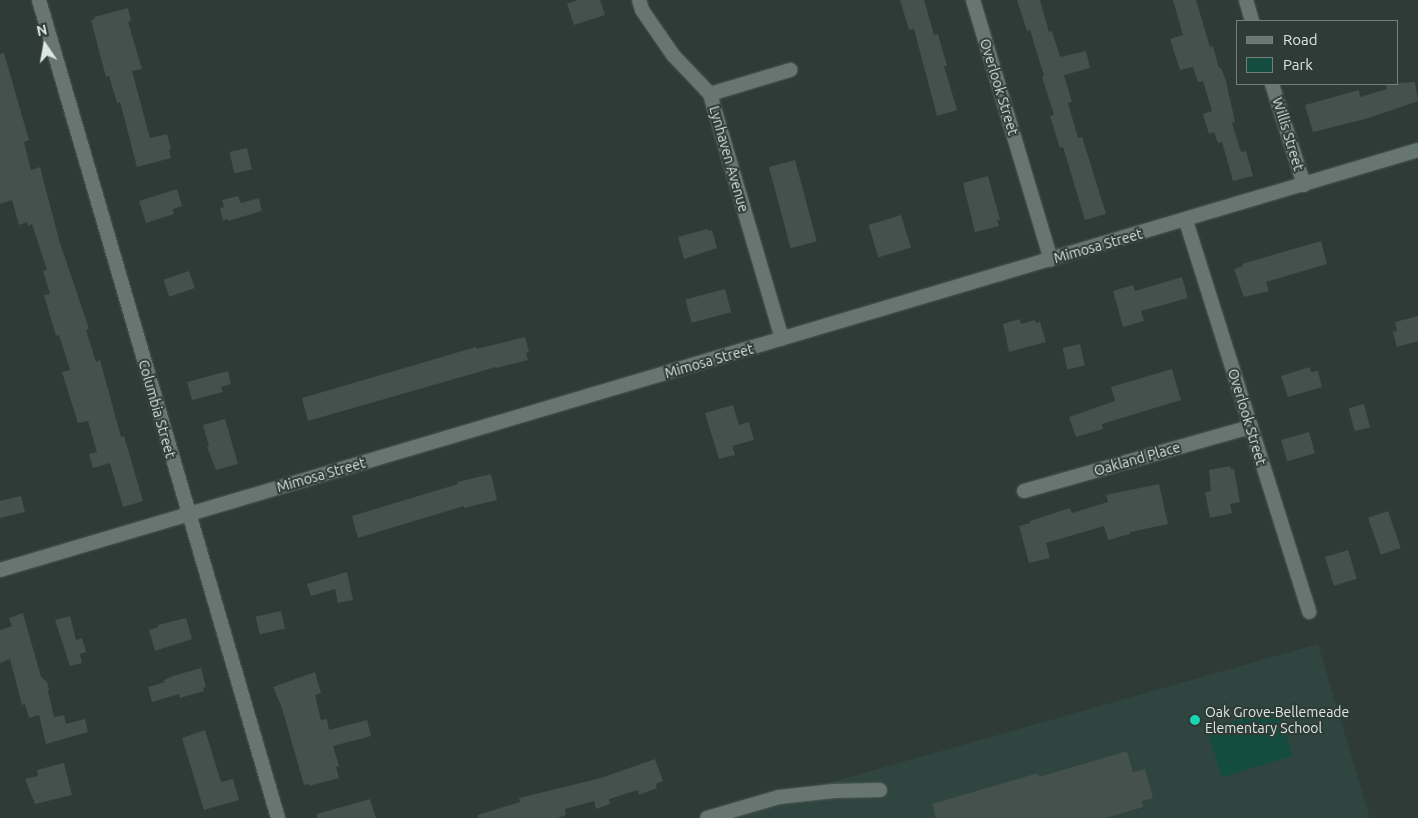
<!DOCTYPE html>
<html>
<head>
<meta charset="utf-8">
<style>
	body { margin:0 }
	#map { position:relative; width:1418px; height:818px; overflow:hidden; background:#2e3b37; font-family:Ubuntu,sans-serif }
	div>[style] { position:absolute }
	.built>* { inset:0; background:#30453f }
	.green>* { inset:0; background:#144d40; transform-origin:0 0 }
	.building>* { inset:0; background:#44514d; transform-origin:0 0 }
	.roads { filter:drop-shadow(0 0 1px #4e5956) drop-shadow(0 0 1px #4e5956) }
	.minor>* { height:14px; margin:-7px; padding:0 7px; transform-origin:7px; border-radius:7px; background:#687672 }
	.dots>* { width:14px; height:14px; translate:-50% -50%; box-sizing:border-box; border:2px solid #2e3b37; border-radius:50% }
	span { translate:-50% -50%; white-space:nowrap; text-align:center; line-height:1.15; -webkit-text-stroke:4px #2e3b37; paint-order:stroke }
	.street-label { font-size:14px; color:#dee6e3 }
	.poi-label { font-size:14px; color:#dee6e3 }
	.left { translate:0 -50%; text-align:left }
	.legend { position:absolute; left:1236px; top:20px; width:162px; height:65px; box-sizing:border-box; background:#2e3b37; border:1px solid #747f7c; margin:0; padding:6px 9px; list-style:none; font-size:15px; color:#dee6e3 }
	.legend li { display:flex; align-items:center; gap:10px; height:25px }
	.legend b { width:25px; border:1px solid #747f7c }
	.north { position:absolute; left:20px; top:20px; width:50px; height:50px; -webkit-text-stroke:4px #2e3b37; paint-order:stroke; rotate:348deg; font-size:14px; font-weight:700; line-height:20px; text-align:center; color:#dee6e3 }
	.north::after { content:''; display:block; margin:auto; width:18px; height:22px; background:#dee6e3; clip-path:polygon(50% 0,100% 100%,50% 72%,0 100%) }
</style>
</head>
<body>
<div id="map">
	<div class="built">
		<i style="clip-path:polygon(1318px 644px,1370px 818px,707px 818px,779px 797px)"></i>
	</div>
	<div class="green">
		<i style="left:1278px;top:708px;width:50px;height:74px;rotate:73deg"></i>
	</div>
	<div class="building">
		<i style="clip-path:polygon(578px 0,600px 0,605px 15px,574px 25px,567px 4px)"></i>
		<i style="clip-path:polygon(900px 0,924px 0,934px 35px,938px 34px,947px 66px,944px 66px,957px 110px,937px 116px,914px 29px,909px 30px)"></i>
		<i style="clip-path:polygon(1017px 0,1040px 0,1049px 32px,1052px 31px,1060px 57px,1086px 51px,1090px 68px,1064px 75px,1072px 102px,1068px 103px,1078px 138px,1082px 137px,1106px 214px,1085px 220px,1063px 147px,1060px 148px,1050px 116px,1054px 115px,1042px 77px,1044px 76px,1030px 30px,1027px 31px)"></i>
		<i style="clip-path:polygon(1173px 0,1196px 0,1210px 47px,1213px 46px,1219px 68px,1221px 68px,1226px 81px,1235px 122px,1232px 123px,1241px 152px,1246px 151px,1253px 176px,1233px 181px,1222px 142px,1218px 143px,1214px 132px,1209px 134px,1203px 114px,1212px 111px,1203px 81px,1198px 82px,1193px 67px,1180px 70px,1170px 39px,1183px 35px)"></i>
		<i style="clip-path:polygon(128px 8px,131px 21px,128px 22px,142px 69px,132px 71px,150px 138px,167px 134px,171px 149px,169px 149px,171px 158px,137px 167px,120px 102px,117px 103px,109px 76px,106px 77px,91px 20px,95px 19px,94px 17px)"></i>
		<i style="clip-path:polygon(4px 53px,29px 140px,24px 142px,31px 170px,40px 167px,59px 240px,89px 329px,86px 330px,96px 362px,100px 360px,121px 437px,124px 436px,143px 501px,123px 507px,110px 463px,93px 468px,89px 454px,97px 452px,88px 421px,78px 423px,62px 372px,70px 370px,59px 335px,56px 336px,44px 295px,50px 294px,43px 271px,47px 270px,32px 224px,28px 226px,27px 222px,19px 225px,12px 200px,0 204px,0 54px)"></i>
		<i style="clip-path:polygon(1415px 82px,1418px 101px,1369px 118px,1313px 132px,1305px 105px,1359px 90px,1360px 97px,1387px 89px,1385px 84px)"></i>
		<i style="left:247px;top:148px;width:22px;height:18px;rotate:77deg"></i>
		<i style="left:795px;top:160px;width:84px;height:27px;rotate:75deg"></i>
		<i style="clip-path:polygon(988px 176px,1000px 220px,997px 220px,999px 226px,975px 232px,963px 183px)"></i>
		<i style="clip-path:polygon(177px 189px,182px 206px,173px 209px,174px 214px,146px 223px,139px 201px)"></i>
		<i style="clip-path:polygon(238px 196px,241px 203px,259px 198px,262px 211px,228px 221px,228px 219px,223px 220px,220px 208px,224px 207px,222px 200px)"></i>
		<i style="left:901px;top:215px;width:34px;height:34px;rotate:73deg"></i>
		<i style="clip-path:polygon(707px 229px,708px 231px,712px 230px,717px 248px,684px 259px,678px 237px)"></i>
		<i style="clip-path:polygon(1321px 241px,1327px 264px,1266px 282px,1269px 291px,1244px 297px,1234px 269px,1243px 266px,1242px 264px)"></i>
		<i style="left:189px;top:271px;width:18px;height:27px;rotate:71deg"></i>
		<i style="clip-path:polygon(1182px 277px,1188px 298px,1141px 311px,1144px 321px,1123px 327px,1113px 291px,1133px 285px,1135px 291px)"></i>
		<i style="left:725px;top:289px;width:24px;height:41px;rotate:75deg"></i>
		<i style="clip-path:polygon(1418px 316px,1418px 341px,1397px 347px,1393px 332px,1397px 331px,1395px 322px)"></i>
		<i style="clip-path:polygon(1020px 319px,1021px 324px,1035px 320px,1036px 323px,1040px 322px,1046px 342px,1009px 352px,1003px 324px)"></i>
		<i style="clip-path:polygon(525px 337px,529px 352px,526px 353px,528px 360px,496px 368px,496px 367px,308px 421px,302px 398px,476px 347px,477px 349px)"></i>
		<i style="left:1080px;top:344px;width:22px;height:18px;rotate:77deg"></i>
		<i style="clip-path:polygon(1310px 367px,1311px 372px,1318px 371px,1322px 387px,1288px 397px,1281px 376px)"></i>
		<i style="clip-path:polygon(1172px 369px,1181px 400px,1102px 424px,1103px 429px,1076px 437px,1069px 417px,1115px 401px,1111px 387px)"></i>
		<i style="clip-path:polygon(228px 371px,231px 384px,221px 387px,223px 392px,192px 400px,187px 382px)"></i>
		<i style="left:1364px;top:404px;width:24px;height:16px;rotate:75deg"></i>
		<i style="clip-path:polygon(733px 405px,739px 425px,749px 422px,754px 440px,732px 446px,735px 455px,719px 459px,705px 413px)"></i>
		<i style="clip-path:polygon(225px 419px,238px 464px,216px 470px,207px 447px,209px 446px,203px 425px)"></i>
		<i style="left:1309px;top:432px;width:22px;height:29px;rotate:74deg"></i>
		<i style="clip-path:polygon(1230px 466px,1231px 469px,1234px 469px,1240px 502px,1230px 504px,1232px 513px,1210px 518px,1205px 492px,1211px 491px,1209px 470px)"></i>
		<i style="clip-path:polygon(491px 474px,497px 500px,464px 508px,464px 506px,358px 538px,352px 516px,458px 484px,457px 482px)"></i>
		<i style="clip-path:polygon(1159px 484px,1168px 524px,1130px 532px,1130px 534px,1108px 540px,1104px 526px,1046px 543px,1050px 558px,1029px 563px,1019px 526px,1030px 523px,1030px 521px,1070px 508px,1072px 513px,1098px 505px,1108px 502px,1106px 495px)"></i>
		<i style="clip-path:polygon(21px 496px,25px 512px,0 518px,0 501px)"></i>
		<i style="left:1388px;top:511px;width:39px;height:21px;rotate:71deg"></i>
		<i style="left:1348px;top:550px;width:30px;height:24px;rotate:73deg"></i>
		<i style="clip-path:polygon(347px 572px,353px 600px,338px 603px,335px 589px,311px 596px,307px 584px)"></i>
		<i style="left:281px;top:611px;width:18px;height:26px;rotate:77deg"></i>
		<i style="clip-path:polygon(23px 613px,41px 677px,47px 682px,49px 689px,48px 691px,54px 717px,64px 715px,66px 724px,85px 719px,88px 732px,46px 744px,39px 715px,29px 718px,25px 704px,22px 705px,10px 659px,0 663px,0 630px,12px 626px,9px 618px)"></i>
		<i style="clip-path:polygon(70px 616px,76px 640px,82px 638px,86px 652px,80px 654px,82px 663px,70px 666px,55px 620px)"></i>
		<i style="clip-path:polygon(186px 618px,192px 639px,155px 651px,149px 630px,158px 627px,158px 625px)"></i>
		<i style="clip-path:polygon(201px 668px,206px 687px,203px 688px,204px 691px,180px 698px,179px 694px,152px 702px,148px 687px,165px 682px,164px 680px,173px 676px)"></i>
		<i style="clip-path:polygon(315px 672px,321px 693px,315px 695px,321px 720px,327px 719px,329px 730px,367px 720px,371px 736px,333px 746px,339px 766px,336px 767px,339px 778px,309px 786px,309px 784px,304px 785px,282px 708px,273px 687px)"></i>
		<i style="clip-path:polygon(205px 730px,221px 782px,233px 779px,239px 800px,204px 810px,182px 738px)"></i>
		<i style="clip-path:polygon(1127px 751px,1133px 772px,1145px 769px,1153px 798px,1142px 801px,1143px 807px,1106px 818px,936px 818px,932px 804px,1038px 773px,1039px 777px)"></i>
		<i style="clip-path:polygon(655px 759px,663px 781px,656px 784px,657px 788px,639px 795px,638px 790px,609px 799px,610px 804px,596px 809px,594px 801px,565px 809px,566px 815px,557px 818px,478px 818px,478px 815px,520px 802px,519px 798px,601px 778px)"></i>
		<i style="clip-path:polygon(64px 763px,72px 795px,35px 804px,25px 779px,38px 776px,37px 770px)"></i>
		<i style="clip-path:polygon(370px 799px,376px 818px,317px 818px,317px 814px)"></i>
	</div>
	<div class="roads">
		<div class="minor">
			<i style="left:39px;top:0;width:852px;rotate:73.71deg"></i>
			<i style="left:639px;top:0;width:10px;rotate:73deg"></i>
			<i style="left:642px;top:10px;width:55px;rotate:55.4deg"></i>
			<i style="left:673px;top:55px;width:54px;rotate:46.5deg"></i>
			<i style="left:710px;top:94px;width:255px;rotate:73.6deg"></i>
			<i style="left:973px;top:0;width:271px;rotate:73.3deg"></i>
			<i style="left:1246px;top:0;width:22px;rotate:74deg"></i>
			<i style="left:1272px;top:84px;width:106px;rotate:72.4deg"></i>
			<i style="left:710px;top:94px;width:84px;rotate:-16.7deg"></i>
			<i style="left:1186px;top:221px;width:410px;rotate:72.5deg"></i>
			<i style="left:1024px;top:491px;width:235px;rotate:-15.8deg"></i>
			<i style="left:0;top:570px;width:1479px;rotate:-16.5deg"></i>
			<i style="left:707px;top:818px;width:75px;rotate:-16.3deg"></i>
			<i style="left:779px;top:797px;width:55px;rotate:-6.2deg"></i>
			<i style="left:834px;top:791px;width:46px;rotate:-1.2deg"></i>
		</div>
	</div>
	<div class="dots">
		<i style="left:1195px;top:720px;background:#1ad5b2"></i>
	</div>
	<div class="street-label">
		<span style="left:999px;top:87px;rotate:73deg">Overlook Street</span>
		<span style="left:1288px;top:134px;rotate:73deg">Willis Street</span>
		<span style="left:729px;top:159px;rotate:74deg">Lynhaven Avenue</span>
		<span style="left:1098px;top:246px;rotate:-16deg">Mimosa Street</span>
		<span style="left:709px;top:361px;rotate:-16deg">Mimosa Street</span>
		<span style="left:157px;top:409px;rotate:74deg">Columbia Street</span>
		<span style="left:1247px;top:417px;rotate:73deg">Overlook Street</span>
		<span style="left:1137px;top:459px;rotate:-16deg">Oakland Place</span>
		<span style="left:321px;top:475px;rotate:-16deg">Mimosa Street</span>
	</div>
	<div class="poi-label">
		<span class="left" style="left:1205px;top:720px">Oak Grove-Bellemeade<br>Elementary School</span>
	</div>
	<ul class="legend">
	<li><b style="height:6px;background:#687672"></b>Road</li>
	<li><b style="height:14px;background:#144d40"></b>Park</li>
	</ul>
	<div class="north">N</div>
</div>
</body>
</html>
